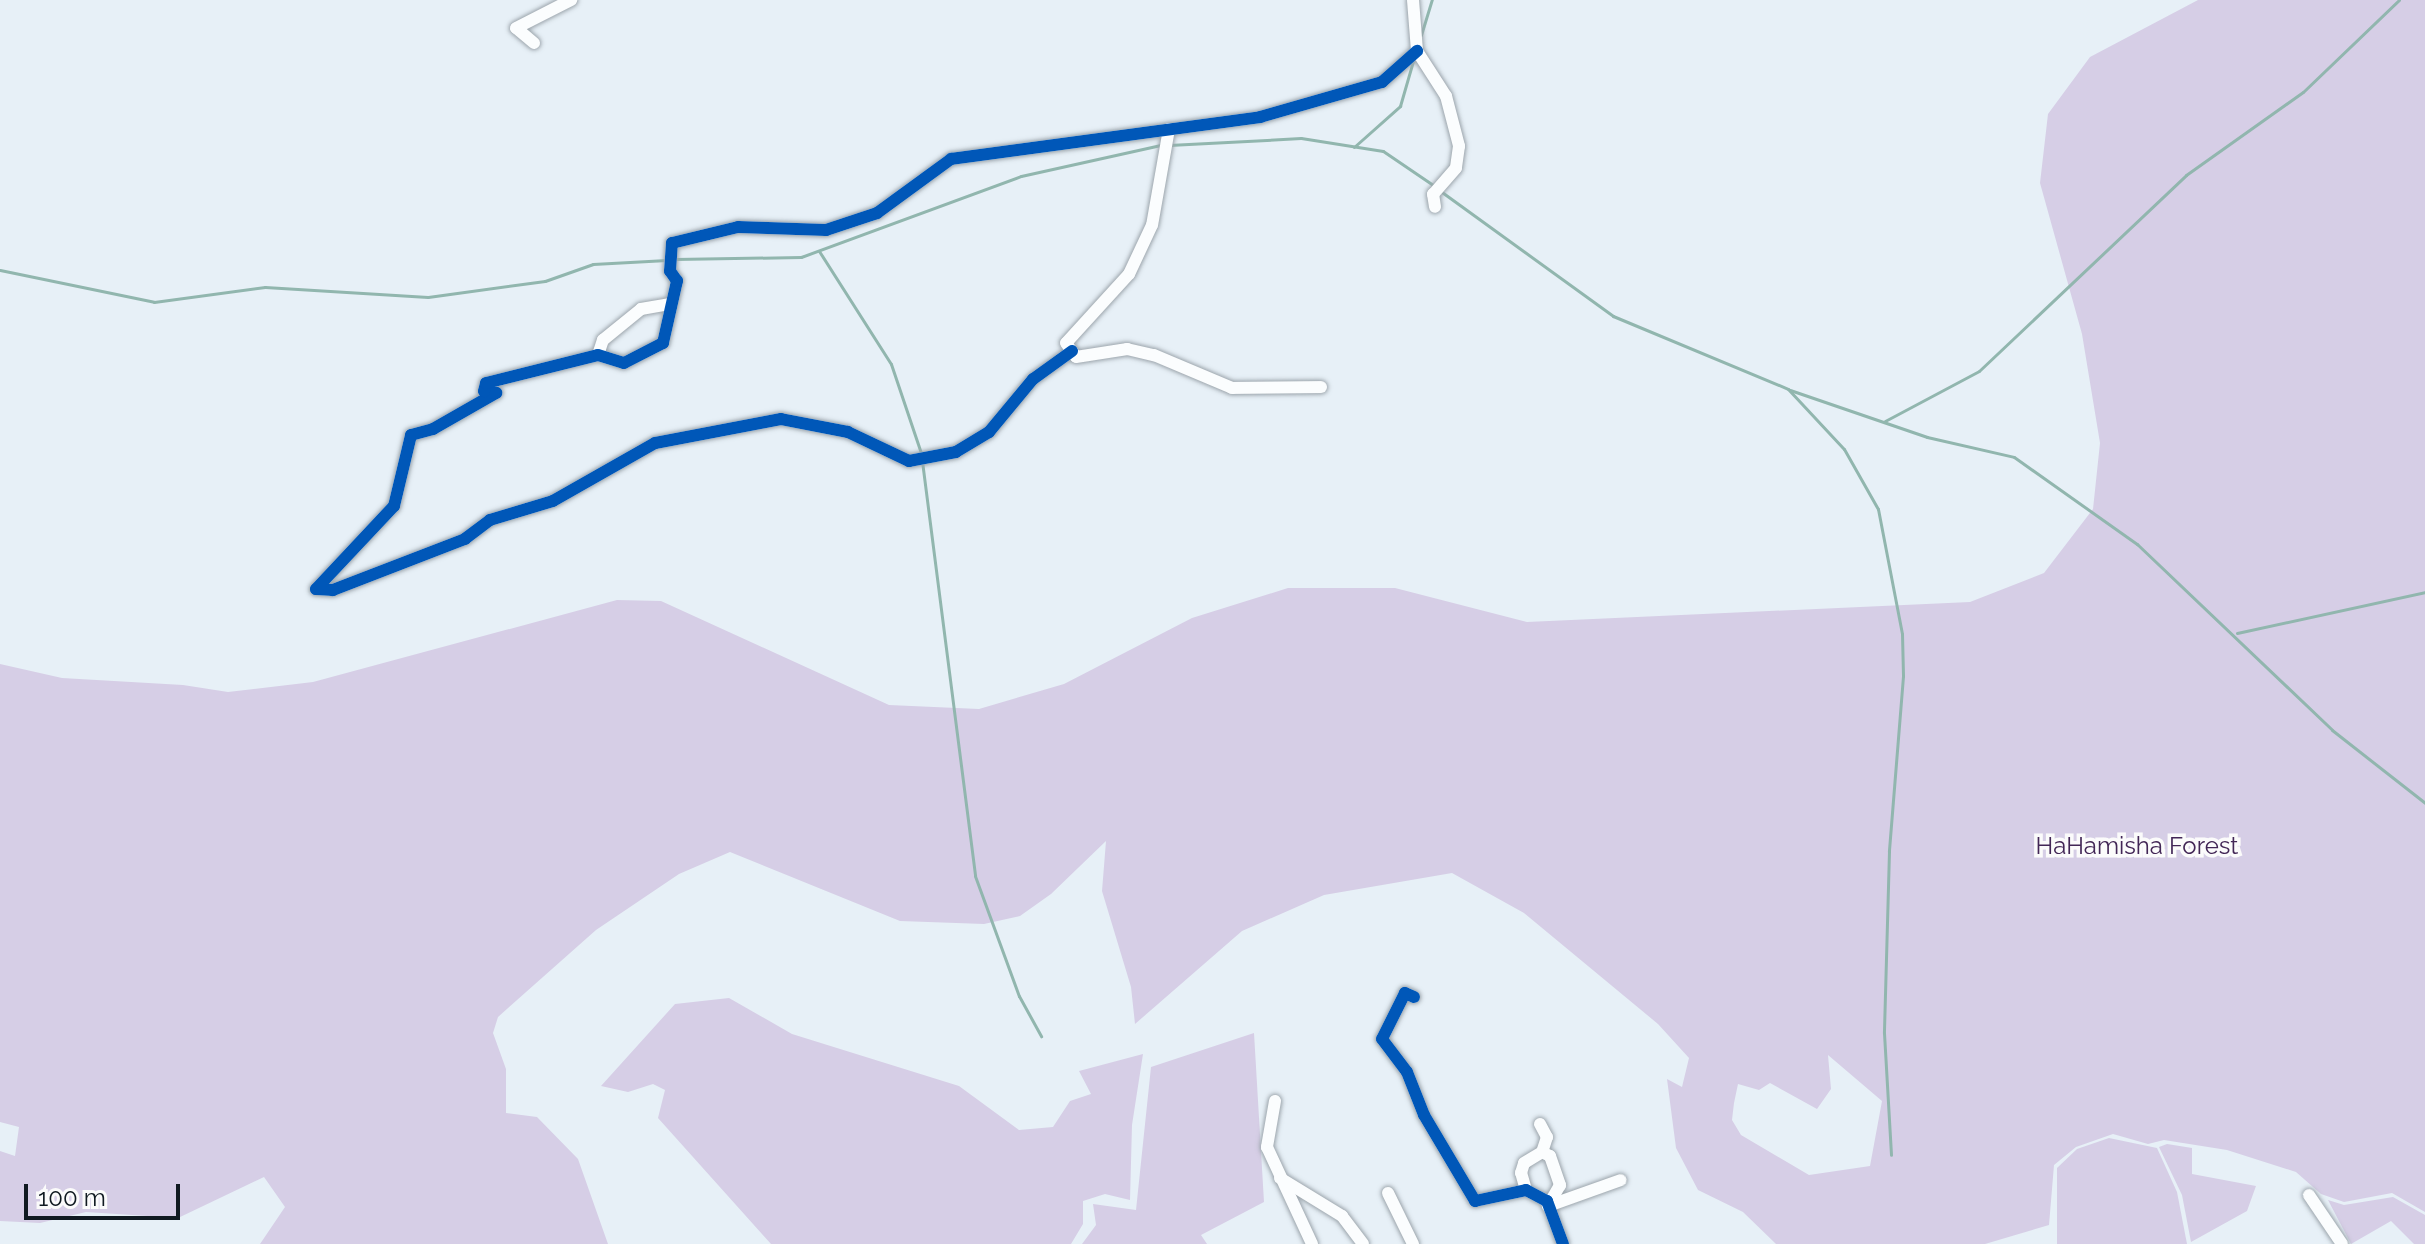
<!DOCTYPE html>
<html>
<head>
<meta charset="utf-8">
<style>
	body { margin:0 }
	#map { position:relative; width:2425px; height:1244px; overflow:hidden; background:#e7f0f7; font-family:Raleway,sans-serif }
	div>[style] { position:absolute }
	.green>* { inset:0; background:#d6cee6 }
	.stream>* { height:3px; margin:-1.5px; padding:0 1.5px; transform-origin:1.5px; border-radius:1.5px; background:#91b6ae }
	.roads { filter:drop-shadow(0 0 2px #9ca5ac) drop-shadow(0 0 2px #9ca5ac) }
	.minor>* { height:12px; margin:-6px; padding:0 6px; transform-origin:6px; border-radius:6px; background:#fbfdfe }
	.cycleway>* { height:12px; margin:-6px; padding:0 6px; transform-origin:6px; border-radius:6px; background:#0057b8 }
	span { translate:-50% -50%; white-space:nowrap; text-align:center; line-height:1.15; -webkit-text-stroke:7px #fbfbfb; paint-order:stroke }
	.park-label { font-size:24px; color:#422656 }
	.scale { position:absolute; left:24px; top:1184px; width:156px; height:36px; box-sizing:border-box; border:4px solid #101a21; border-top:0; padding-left:10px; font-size:24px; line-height:28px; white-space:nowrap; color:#101a21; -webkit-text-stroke:6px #fbfbfb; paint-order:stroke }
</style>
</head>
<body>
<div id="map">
	<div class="green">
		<i style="clip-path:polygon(evenodd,2198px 0,2425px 0,2425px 1212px,2392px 1193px,2344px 1202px,2321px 1194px,2296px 1172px,2227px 1150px,2164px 1140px,2148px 1144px,2113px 1134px,2076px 1147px,2054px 1165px,2049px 1225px,1985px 1244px,1776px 1244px,1743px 1212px,1698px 1190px,1676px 1148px,1667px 1079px,1682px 1087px,1689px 1058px,1658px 1024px,1524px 913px,1452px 873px,1324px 895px,1242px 931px,1135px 1024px,1131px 987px,1102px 891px,1106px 841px,1051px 894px,1020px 916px,984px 924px,900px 921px,730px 852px,679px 874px,596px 930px,498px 1017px,493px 1033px,506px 1069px,506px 1113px,537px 1117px,578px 1159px,608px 1244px,260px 1244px,285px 1207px,264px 1177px,178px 1218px,86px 1212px,40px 1223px,0 1221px,0 1151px,15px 1156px,19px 1127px,0 1122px,0 664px,62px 678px,183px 685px,228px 692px,313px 682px,617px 600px,661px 601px,889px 705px,979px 709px,1064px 684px,1192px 618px,1288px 588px,1395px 588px,1527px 622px,1970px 602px,2044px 573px,2093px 509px,2100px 443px,2082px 334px,2040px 183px,2048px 114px,2090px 57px,2198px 0,1828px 1055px,1882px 1101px,1870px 1166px,1809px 1175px,1741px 1135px,1732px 1120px,1734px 1103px,1738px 1084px,1759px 1090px,1770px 1083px,1817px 1109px,1831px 1089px,1828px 1055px)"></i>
		<i style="clip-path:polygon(729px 998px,792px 1034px,959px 1086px,1019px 1130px,1053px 1127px,1070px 1101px,1091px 1094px,1079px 1071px,1143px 1054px,1132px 1125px,1130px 1200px,1105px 1194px,1083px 1201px,1083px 1224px,1071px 1244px,771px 1244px,658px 1118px,665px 1090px,653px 1084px,628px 1092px,601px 1086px,675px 1004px)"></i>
		<i style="clip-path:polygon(1254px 1033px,1264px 1202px,1201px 1235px,1207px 1244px,1082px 1244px,1096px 1225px,1093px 1204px,1136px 1210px,1151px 1067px)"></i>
		<i style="clip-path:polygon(2109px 1138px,2157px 1148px,2177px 1192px,2187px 1244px,2057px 1244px,2057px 1168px,2077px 1149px)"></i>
		<i style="clip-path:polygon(2167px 1144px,2192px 1148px,2192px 1174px,2256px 1186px,2247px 1211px,2191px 1242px,2182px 1195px,2159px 1147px)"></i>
		<i style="clip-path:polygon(2393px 1197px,2425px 1215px,2425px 1244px,2414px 1244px,2391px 1221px,2351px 1244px,2328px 1200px,2344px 1205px)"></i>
	</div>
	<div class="stream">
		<i style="left:1421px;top:35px;width:37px;rotate:-73deg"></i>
		<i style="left:1169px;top:145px;width:132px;rotate:-3deg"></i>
		<i style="left:1301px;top:138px;width:83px;rotate:9deg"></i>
		<i style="left:1383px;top:151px;width:60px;rotate:34.2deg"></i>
		<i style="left:1354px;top:147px;width:62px;rotate:-41.7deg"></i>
		<i style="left:1400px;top:106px;width:47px;rotate:-73.9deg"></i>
		<i style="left:1439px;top:190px;width:215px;rotate:35.9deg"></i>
		<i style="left:1613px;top:316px;width:190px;rotate:22.6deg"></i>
		<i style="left:1788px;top:389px;width:82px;rotate:47deg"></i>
		<i style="left:1844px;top:449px;width:69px;rotate:60.5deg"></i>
		<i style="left:1878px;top:509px;width:127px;rotate:79.1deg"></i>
		<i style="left:1902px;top:634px;width:42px;rotate:88.6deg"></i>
		<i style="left:1903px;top:676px;width:176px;rotate:94.6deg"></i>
		<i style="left:1889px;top:851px;width:182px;rotate:91.6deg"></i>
		<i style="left:1884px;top:1033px;width:122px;rotate:86.7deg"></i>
		<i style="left:819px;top:251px;width:134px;rotate:57.5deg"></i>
		<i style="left:891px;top:364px;width:94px;rotate:71.4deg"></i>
		<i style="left:675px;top:259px;width:126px;rotate:-0.9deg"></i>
		<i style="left:801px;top:257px;width:234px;rotate:-20.2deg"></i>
		<i style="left:1021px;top:176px;width:143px;rotate:-12.5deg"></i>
		<i style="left:0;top:270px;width:157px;rotate:11.7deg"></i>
		<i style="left:154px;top:302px;width:112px;rotate:-7.7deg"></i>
		<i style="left:265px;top:287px;width:163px;rotate:3.5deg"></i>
		<i style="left:428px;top:297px;width:118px;rotate:-7.8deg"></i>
		<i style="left:545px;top:281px;width:51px;rotate:-19.5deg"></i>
		<i style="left:593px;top:264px;width:74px;rotate:-3.1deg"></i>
		<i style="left:1790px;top:390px;width:145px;rotate:18.9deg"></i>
		<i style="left:1927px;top:437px;width:89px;rotate:12.9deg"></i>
		<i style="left:2014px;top:457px;width:151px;rotate:35.3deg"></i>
		<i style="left:2137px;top:544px;width:269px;rotate:43.6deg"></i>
		<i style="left:2332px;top:730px;width:118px;rotate:38.1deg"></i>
		<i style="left:1885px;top:421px;width:106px;rotate:-28deg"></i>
		<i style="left:1979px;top:371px;width:285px;rotate:-43.4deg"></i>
		<i style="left:2186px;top:175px;width:143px;rotate:-35.4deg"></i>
		<i style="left:2303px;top:92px;width:133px;rotate:-43.8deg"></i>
		<i style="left:922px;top:461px;width:418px;rotate:82.7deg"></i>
		<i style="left:975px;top:876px;width:128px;rotate:69.9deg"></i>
		<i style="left:1019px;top:996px;width:46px;rotate:61.2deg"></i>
		<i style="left:2237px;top:633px;width:192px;rotate:-12.3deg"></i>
	</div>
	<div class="roads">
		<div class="minor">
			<i style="left:1413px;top:0;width:51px;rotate:85.5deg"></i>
			<i style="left:1417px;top:51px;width:54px;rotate:57.2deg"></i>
			<i style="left:1446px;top:96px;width:52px;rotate:75.4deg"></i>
			<i style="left:1459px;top:146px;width:22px;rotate:98deg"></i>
			<i style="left:1456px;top:168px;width:35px;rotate:131deg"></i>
			<i style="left:1433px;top:194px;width:13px;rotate:81deg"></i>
			<i style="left:534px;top:43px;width:23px;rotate:-140deg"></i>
			<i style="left:516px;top:28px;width:62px;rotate:-27deg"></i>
			<i style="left:1169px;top:129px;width:97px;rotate:100deg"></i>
			<i style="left:1152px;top:225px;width:54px;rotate:115.1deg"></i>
			<i style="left:1129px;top:274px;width:93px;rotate:132.4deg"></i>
			<i style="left:1066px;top:343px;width:17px;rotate:54deg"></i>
			<i style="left:1076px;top:357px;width:52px;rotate:-8.9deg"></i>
			<i style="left:1127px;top:349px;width:28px;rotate:13deg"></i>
			<i style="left:1154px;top:355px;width:85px;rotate:22.9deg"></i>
			<i style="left:1232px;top:388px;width:89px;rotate:-0.6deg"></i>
			<i style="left:1072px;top:351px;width:48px;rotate:144.3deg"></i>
			<i style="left:1033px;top:379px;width:69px;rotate:129.7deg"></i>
			<i style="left:989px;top:432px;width:39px;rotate:149deg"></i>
			<i style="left:956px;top:452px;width:48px;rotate:169.2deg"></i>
			<i style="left:909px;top:461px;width:68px;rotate:-154.6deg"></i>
			<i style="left:848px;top:432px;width:68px;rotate:-169deg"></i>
			<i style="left:781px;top:419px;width:128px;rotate:169.2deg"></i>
			<i style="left:655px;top:443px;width:117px;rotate:150.4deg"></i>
			<i style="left:553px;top:501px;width:66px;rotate:163.2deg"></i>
			<i style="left:490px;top:520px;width:31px;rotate:143deg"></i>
			<i style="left:465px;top:539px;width:142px;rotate:158.9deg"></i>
			<i style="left:333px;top:590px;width:17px;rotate:-177deg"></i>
			<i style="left:316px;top:589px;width:114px;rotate:-46.8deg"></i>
			<i style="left:394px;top:506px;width:73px;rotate:-76.5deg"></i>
			<i style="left:411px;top:435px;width:23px;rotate:-15deg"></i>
			<i style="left:433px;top:429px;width:73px;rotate:-29.7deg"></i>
			<i style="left:496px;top:393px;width:12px;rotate:-171deg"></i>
			<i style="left:484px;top:391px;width:8px;rotate:-76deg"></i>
			<i style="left:486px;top:383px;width:115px;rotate:-14deg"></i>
			<i style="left:598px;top:355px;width:27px;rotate:17deg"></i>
			<i style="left:624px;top:363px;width:44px;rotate:-27.1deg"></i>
			<i style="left:663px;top:343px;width:64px;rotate:-77.3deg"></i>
			<i style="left:677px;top:281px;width:12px;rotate:-125deg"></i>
			<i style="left:670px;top:271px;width:28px;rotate:-86deg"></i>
			<i style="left:672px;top:243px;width:68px;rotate:-13.6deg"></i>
			<i style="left:738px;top:227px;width:88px;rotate:2deg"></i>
			<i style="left:826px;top:230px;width:54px;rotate:-18.4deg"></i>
			<i style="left:877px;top:213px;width:92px;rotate:-36.1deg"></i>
			<i style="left:951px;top:159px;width:312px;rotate:-7.7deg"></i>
			<i style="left:1260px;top:117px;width:127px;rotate:-16deg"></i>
			<i style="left:1382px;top:82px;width:47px;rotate:-41.5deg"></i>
			<i style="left:598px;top:355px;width:16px;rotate:-72deg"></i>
			<i style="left:603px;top:340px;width:49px;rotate:-39.2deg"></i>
			<i style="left:641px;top:309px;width:27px;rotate:-10deg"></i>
			<i style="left:1414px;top:997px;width:10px;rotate:-156deg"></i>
			<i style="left:1405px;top:993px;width:51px;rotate:116.6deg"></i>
			<i style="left:1382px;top:1039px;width:41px;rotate:52.9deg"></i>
			<i style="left:1407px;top:1072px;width:46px;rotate:68.4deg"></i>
			<i style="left:1424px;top:1115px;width:100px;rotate:59.3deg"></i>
			<i style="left:1475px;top:1201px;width:52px;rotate:-12.2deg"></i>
			<i style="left:1526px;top:1190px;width:24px;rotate:28deg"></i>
			<i style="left:1547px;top:1201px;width:46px;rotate:69.6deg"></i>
			<i style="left:1275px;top:1101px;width:47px;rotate:99.9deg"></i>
			<i style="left:1267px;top:1147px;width:107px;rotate:65.1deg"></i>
			<i style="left:1540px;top:1124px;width:15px;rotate:62deg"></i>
			<i style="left:1547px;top:1137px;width:16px;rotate:108deg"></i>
			<i style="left:1280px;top:1178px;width:73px;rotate:31.5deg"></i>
			<i style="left:1342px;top:1216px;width:35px;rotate:53deg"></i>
			<i style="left:1526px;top:1190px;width:18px;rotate:-106deg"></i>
			<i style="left:1521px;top:1173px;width:10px;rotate:-73deg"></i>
			<i style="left:1524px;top:1163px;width:21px;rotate:-31deg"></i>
			<i style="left:1542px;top:1152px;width:9px;rotate:27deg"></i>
			<i style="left:1550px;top:1156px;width:31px;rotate:71deg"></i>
			<i style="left:1560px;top:1185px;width:24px;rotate:120deg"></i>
			<i style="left:1388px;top:1193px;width:57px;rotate:63.9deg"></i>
			<i style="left:2309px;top:1195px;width:59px;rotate:56deg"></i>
			<i style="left:1548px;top:1206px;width:77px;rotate:-19.6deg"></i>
		</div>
	</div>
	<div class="cycleway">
		<i style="left:1072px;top:351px;width:48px;rotate:144.3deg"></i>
		<i style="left:1033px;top:379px;width:69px;rotate:129.7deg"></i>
		<i style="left:989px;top:432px;width:39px;rotate:149deg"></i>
		<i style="left:956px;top:452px;width:48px;rotate:169.2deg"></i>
		<i style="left:909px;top:461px;width:68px;rotate:-154.6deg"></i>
		<i style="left:848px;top:432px;width:68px;rotate:-169deg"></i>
		<i style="left:781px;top:419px;width:128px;rotate:169.2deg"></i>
		<i style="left:655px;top:443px;width:117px;rotate:150.4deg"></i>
		<i style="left:553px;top:501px;width:66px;rotate:163.2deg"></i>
		<i style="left:490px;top:520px;width:31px;rotate:143deg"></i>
		<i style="left:465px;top:539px;width:142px;rotate:158.9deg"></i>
		<i style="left:333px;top:590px;width:17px;rotate:-177deg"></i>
		<i style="left:316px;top:589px;width:114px;rotate:-46.8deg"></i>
		<i style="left:394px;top:506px;width:73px;rotate:-76.5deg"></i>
		<i style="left:411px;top:435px;width:23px;rotate:-15deg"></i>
		<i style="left:433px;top:429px;width:73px;rotate:-29.7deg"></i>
		<i style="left:496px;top:393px;width:12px;rotate:-171deg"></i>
		<i style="left:484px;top:391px;width:8px;rotate:-76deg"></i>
		<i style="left:486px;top:383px;width:115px;rotate:-14deg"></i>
		<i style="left:598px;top:355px;width:27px;rotate:17deg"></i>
		<i style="left:624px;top:363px;width:44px;rotate:-27.1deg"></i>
		<i style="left:663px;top:343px;width:64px;rotate:-77.3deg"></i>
		<i style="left:677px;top:281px;width:12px;rotate:-125deg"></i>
		<i style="left:670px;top:271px;width:28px;rotate:-86deg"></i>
		<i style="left:672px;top:243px;width:68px;rotate:-13.6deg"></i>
		<i style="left:738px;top:227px;width:88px;rotate:2deg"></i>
		<i style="left:826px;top:230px;width:54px;rotate:-18.4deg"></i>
		<i style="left:877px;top:213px;width:92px;rotate:-36.1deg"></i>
		<i style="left:951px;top:159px;width:312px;rotate:-7.7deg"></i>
		<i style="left:1260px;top:117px;width:127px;rotate:-16deg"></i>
		<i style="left:1382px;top:82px;width:47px;rotate:-41.5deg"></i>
		<i style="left:1414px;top:997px;width:10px;rotate:-156deg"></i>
		<i style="left:1405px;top:993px;width:51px;rotate:116.6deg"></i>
		<i style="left:1382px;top:1039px;width:41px;rotate:52.9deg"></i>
		<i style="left:1407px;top:1072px;width:46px;rotate:68.4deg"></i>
		<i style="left:1424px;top:1115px;width:100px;rotate:59.3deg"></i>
		<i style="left:1475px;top:1201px;width:52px;rotate:-12.2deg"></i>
		<i style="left:1526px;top:1190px;width:24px;rotate:28deg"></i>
		<i style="left:1547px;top:1201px;width:46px;rotate:69.6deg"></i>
	</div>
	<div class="park-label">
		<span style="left:2137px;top:846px">HaHamisha Forest</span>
	</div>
	<div class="scale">100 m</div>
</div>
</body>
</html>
